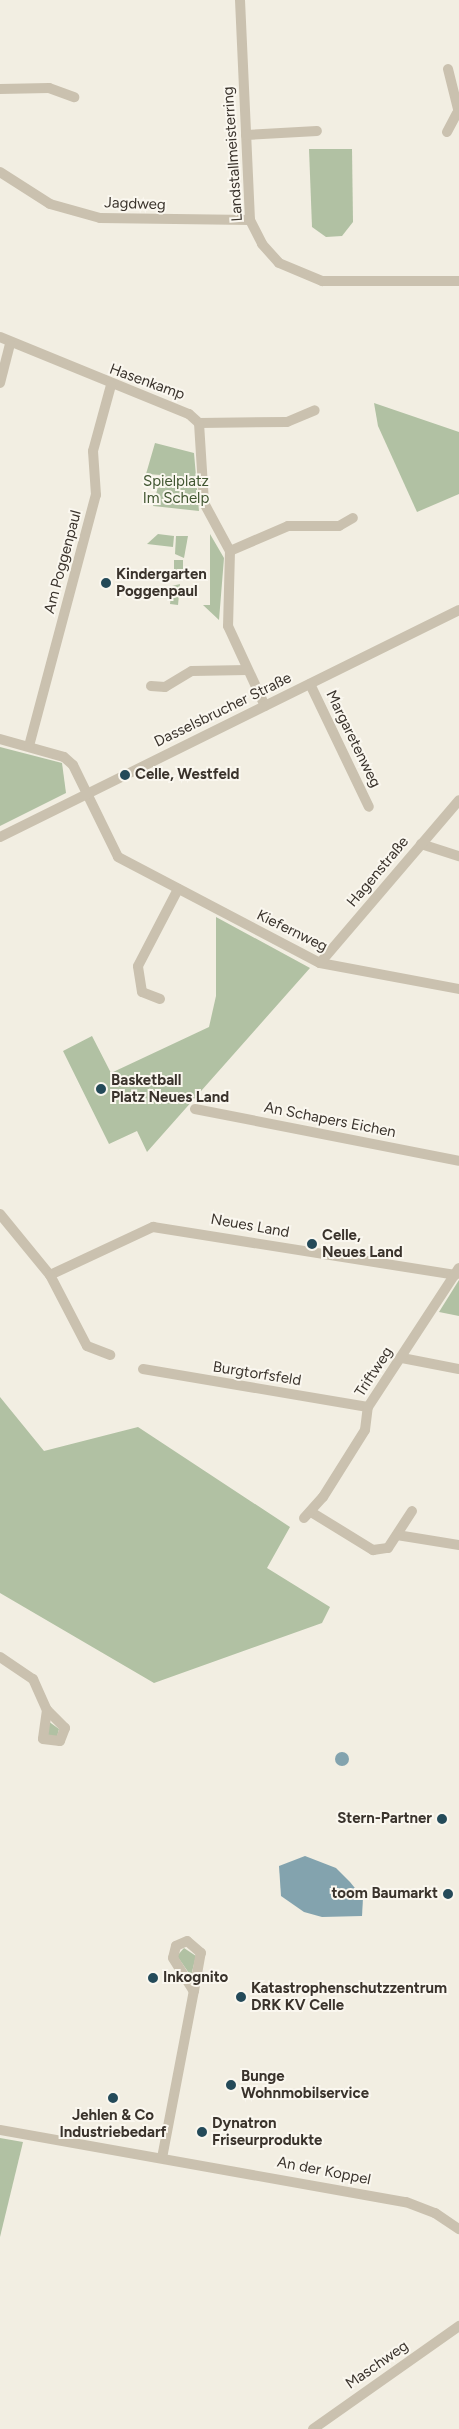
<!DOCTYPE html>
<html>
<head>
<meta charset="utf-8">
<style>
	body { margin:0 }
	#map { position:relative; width:459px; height:2429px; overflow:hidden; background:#f2eee2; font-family:Figtree,sans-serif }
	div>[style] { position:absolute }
	.green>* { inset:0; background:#b1c1a3; transform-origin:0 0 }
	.water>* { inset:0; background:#83a3ae }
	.round { border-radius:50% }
	.minor>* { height:10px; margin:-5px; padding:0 5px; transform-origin:5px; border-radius:5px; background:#cac1af }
	.dots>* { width:14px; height:14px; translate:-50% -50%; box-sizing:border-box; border:2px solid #faf7ef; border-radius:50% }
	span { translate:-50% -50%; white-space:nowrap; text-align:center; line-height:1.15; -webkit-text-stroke:4px #faf7ef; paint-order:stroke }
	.street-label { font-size:15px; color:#3a332c }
	.park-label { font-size:15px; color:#415631 }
	.poi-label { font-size:15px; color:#3a332c; font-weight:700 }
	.left { translate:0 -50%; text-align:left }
	.right { translate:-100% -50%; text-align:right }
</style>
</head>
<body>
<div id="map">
	<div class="green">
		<i style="clip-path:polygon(309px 149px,352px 149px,353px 222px,342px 236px,326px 237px,312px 227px)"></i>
		<i style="clip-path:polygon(374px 403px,459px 432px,459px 494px,417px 512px,378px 426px)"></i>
		<i style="clip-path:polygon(155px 443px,194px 453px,199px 511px,153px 506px,161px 475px,146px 474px)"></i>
		<i style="clip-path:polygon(158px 534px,174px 536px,173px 547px,147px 544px)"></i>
		<i style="clip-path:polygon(210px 534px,224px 558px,219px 620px,203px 605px,210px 605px)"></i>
		<i style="clip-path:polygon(176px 536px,188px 536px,184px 558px,175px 554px)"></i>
		<i style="left:174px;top:560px;width:9px;height:21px"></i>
		<i style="clip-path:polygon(180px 584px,178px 605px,170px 604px,172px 586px)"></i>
		<i style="clip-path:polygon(0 747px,62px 763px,66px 793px,0 826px)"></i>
		<i style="clip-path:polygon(216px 917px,310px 968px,147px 1152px,137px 1131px,109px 1144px,63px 1051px,92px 1036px,111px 1073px,209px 1027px,216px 996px)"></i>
		<i style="clip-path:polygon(459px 1280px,459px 1316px,439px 1312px)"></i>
		<i style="clip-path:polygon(0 1397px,44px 1451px,138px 1427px,290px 1527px,267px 1568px,330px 1607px,322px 1623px,154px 1683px,0 1593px)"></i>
		<i style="clip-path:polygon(48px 1721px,59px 1729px,57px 1737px,48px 1737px)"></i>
		<i style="clip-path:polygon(184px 1948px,196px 1956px,191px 1976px,177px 1956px)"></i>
		<i style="clip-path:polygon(0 2138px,23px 2142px,0 2237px)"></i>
	</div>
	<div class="water">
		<i class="round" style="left:335px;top:1752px;width:14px;height:14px"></i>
		<i style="clip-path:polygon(305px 1856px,336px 1868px,350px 1882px,363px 1898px,362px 1916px,322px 1917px,304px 1912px,281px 1896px,279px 1866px)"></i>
	</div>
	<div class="minor">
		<i style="left:240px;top:0;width:220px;rotate:87.4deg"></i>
		<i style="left:250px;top:220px;width:27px;rotate:63deg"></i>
		<i style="left:262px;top:244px;width:25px;rotate:48deg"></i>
		<i style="left:279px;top:263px;width:47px;rotate:22.7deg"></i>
		<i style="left:322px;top:281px;width:137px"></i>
		<i style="left:448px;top:69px;width:45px;rotate:76deg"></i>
		<i style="left:0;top:89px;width:49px;rotate:-1.2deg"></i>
		<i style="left:49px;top:88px;width:27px;rotate:20deg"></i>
		<i style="left:447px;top:132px;width:21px;rotate:-62deg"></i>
		<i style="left:246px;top:135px;width:71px;rotate:-3.2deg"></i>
		<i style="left:0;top:172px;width:59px;rotate:32.6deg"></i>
		<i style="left:50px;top:204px;width:52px;rotate:15.6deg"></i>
		<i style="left:100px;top:218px;width:150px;rotate:0.8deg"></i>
		<i style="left:0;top:337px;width:204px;rotate:22.2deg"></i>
		<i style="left:189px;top:414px;width:13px;rotate:42deg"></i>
		<i style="left:199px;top:423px;width:88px;rotate:-0.7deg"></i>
		<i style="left:287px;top:422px;width:30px;rotate:-23deg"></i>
		<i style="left:0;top:383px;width:40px;rotate:-75.6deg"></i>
		<i style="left:199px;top:423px;width:80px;rotate:86.4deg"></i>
		<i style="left:204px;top:503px;width:55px;rotate:61.6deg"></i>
		<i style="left:230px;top:551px;width:75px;rotate:91.5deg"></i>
		<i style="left:228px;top:626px;width:88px;rotate:65.2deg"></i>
		<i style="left:230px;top:551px;width:63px;rotate:-23.3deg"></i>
		<i style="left:288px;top:526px;width:51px"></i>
		<i style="left:339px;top:526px;width:16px;rotate:-30deg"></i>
		<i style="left:310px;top:684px;width:136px;rotate:64.4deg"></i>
		<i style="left:151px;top:686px;width:14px;rotate:4deg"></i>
		<i style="left:165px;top:687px;width:31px;rotate:-31deg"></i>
		<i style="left:192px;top:671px;width:55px;rotate:-1deg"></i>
		<i style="left:0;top:739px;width:66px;rotate:15.7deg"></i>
		<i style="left:64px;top:757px;width:12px;rotate:42deg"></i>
		<i style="left:73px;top:765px;width:102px;rotate:63.9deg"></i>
		<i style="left:118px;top:857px;width:228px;rotate:27.7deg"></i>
		<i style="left:320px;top:963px;width:141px;rotate:10.6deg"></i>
		<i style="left:29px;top:746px;width:260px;rotate:-75.1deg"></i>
		<i style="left:96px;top:495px;width:44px;rotate:-93.9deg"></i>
		<i style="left:93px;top:451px;width:68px;rotate:-74.7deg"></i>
		<i style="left:0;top:837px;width:512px;rotate:-26.31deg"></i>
		<i style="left:421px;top:844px;width:40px;rotate:18deg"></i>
		<i style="left:320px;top:963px;width:214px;rotate:-49.5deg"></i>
		<i style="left:160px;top:999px;width:19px;rotate:-159deg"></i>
		<i style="left:142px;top:992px;width:26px;rotate:-99deg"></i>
		<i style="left:138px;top:966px;width:87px;rotate:-62.5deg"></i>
		<i style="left:195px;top:1109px;width:269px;rotate:11.1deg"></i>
		<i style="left:0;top:1214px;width:79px;rotate:50.7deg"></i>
		<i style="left:50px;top:1275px;width:114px;rotate:-25deg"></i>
		<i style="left:153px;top:1227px;width:306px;rotate:9deg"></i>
		<i style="left:50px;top:1275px;width:80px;rotate:62.5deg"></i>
		<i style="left:87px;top:1346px;width:25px;rotate:21deg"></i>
		<i style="left:402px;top:1358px;width:58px;rotate:10.9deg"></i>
		<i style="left:143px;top:1369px;width:228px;rotate:9.6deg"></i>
		<i style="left:311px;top:1512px;width:73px;rotate:31.5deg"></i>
		<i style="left:373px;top:1550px;width:15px;rotate:-8deg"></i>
		<i style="left:388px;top:1548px;width:44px;rotate:-57deg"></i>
		<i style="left:304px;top:1518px;width:28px;rotate:-48deg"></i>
		<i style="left:323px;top:1497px;width:79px;rotate:-57.9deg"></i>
		<i style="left:365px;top:1430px;width:23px;rotate:-83deg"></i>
		<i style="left:368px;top:1407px;width:166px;rotate:-56.8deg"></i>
		<i style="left:397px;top:1535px;width:63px;rotate:9.2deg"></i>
		<i style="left:0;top:1657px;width:40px;rotate:34deg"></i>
		<i style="left:33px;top:1679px;width:34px;rotate:66deg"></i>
		<i style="left:47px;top:1710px;width:29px;rotate:98deg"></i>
		<i style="left:43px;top:1739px;width:17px;rotate:7deg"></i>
		<i style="left:60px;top:1741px;width:14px;rotate:-69deg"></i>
		<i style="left:65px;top:1728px;width:25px;rotate:-135deg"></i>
		<i style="left:0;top:2130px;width:412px;rotate:10.1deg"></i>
		<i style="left:406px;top:2202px;width:31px;rotate:21deg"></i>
		<i style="left:435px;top:2213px;width:29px;rotate:34deg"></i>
		<i style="left:162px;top:2158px;width:170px;rotate:-79.2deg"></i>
		<i style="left:194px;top:1991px;width:39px;rotate:-80deg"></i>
		<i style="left:201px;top:1953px;width:18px;rotate:-139deg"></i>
		<i style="left:187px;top:1941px;width:12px;rotate:156deg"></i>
		<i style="left:176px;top:1946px;width:12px;rotate:104deg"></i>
		<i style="left:173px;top:1958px;width:39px;rotate:58deg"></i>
		<i style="left:313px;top:2429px;width:179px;rotate:-35.2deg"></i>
	</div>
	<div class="dots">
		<i style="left:106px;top:583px;background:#244a59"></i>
		<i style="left:125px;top:775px;background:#244a59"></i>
		<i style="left:101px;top:1089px;background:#244a59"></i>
		<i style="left:312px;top:1244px;background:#244a59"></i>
		<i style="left:442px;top:1819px;background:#244a59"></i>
		<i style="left:448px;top:1894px;background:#244a59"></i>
		<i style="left:153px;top:1978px;background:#244a59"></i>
		<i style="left:241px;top:1997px;background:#244a59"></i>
		<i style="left:231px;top:2085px;background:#244a59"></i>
		<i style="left:113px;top:2098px;background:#244a59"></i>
		<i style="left:202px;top:2132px;background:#244a59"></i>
	</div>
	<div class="street-label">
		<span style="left:233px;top:154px;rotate:-94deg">Landstallmeisterring</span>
		<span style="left:135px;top:204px;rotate:2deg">Jagdweg</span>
		<span style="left:147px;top:382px;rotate:20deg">Hasenkamp</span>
		<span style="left:63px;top:562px;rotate:-75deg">Am Poggenpaul</span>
		<span style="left:223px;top:710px;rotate:-26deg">Dasselsbrucher Straße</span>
		<span style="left:353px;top:739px;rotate:64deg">Margaretenweg</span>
		<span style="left:378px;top:872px;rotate:-50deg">Hagenstraße</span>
		<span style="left:292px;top:931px;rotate:26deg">Kiefernweg</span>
		<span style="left:330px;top:1120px;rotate:11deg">An Schapers Eichen</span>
		<span style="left:250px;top:1226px;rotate:10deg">Neues Land</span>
		<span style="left:374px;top:1372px;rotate:-57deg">Triftweg</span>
		<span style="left:257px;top:1374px;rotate:9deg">Burgtorfsfeld</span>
		<span style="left:324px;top:2171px;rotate:11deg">An der Koppel</span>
		<span style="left:377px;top:2365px;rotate:-35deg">Maschweg</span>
	</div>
	<div class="park-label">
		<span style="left:176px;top:490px">Spielplatz<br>Im Schelp</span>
	</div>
	<div class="poi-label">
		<span class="left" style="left:116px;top:583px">Kindergarten<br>Poggenpaul</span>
		<span class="left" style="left:135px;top:775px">Celle, Westfeld</span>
		<span class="left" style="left:111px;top:1089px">Basketball<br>Platz Neues Land</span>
		<span class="left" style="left:322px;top:1244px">Celle,<br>Neues Land</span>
		<span class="right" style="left:432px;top:1819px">Stern-Partner</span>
		<span class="right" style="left:438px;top:1894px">toom Baumarkt</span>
		<span class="left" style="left:163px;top:1978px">Inkognito</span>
		<span class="left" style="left:251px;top:1997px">Katastrophenschutzzentrum<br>DRK KV Celle</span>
		<span class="left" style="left:241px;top:2085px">Bunge<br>Wohnmobilservice</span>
		<span style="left:113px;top:2124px">Jehlen &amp; Co<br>Industriebedarf</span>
		<span class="left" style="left:212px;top:2132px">Dynatron<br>Friseurprodukte</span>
	</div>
</div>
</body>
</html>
